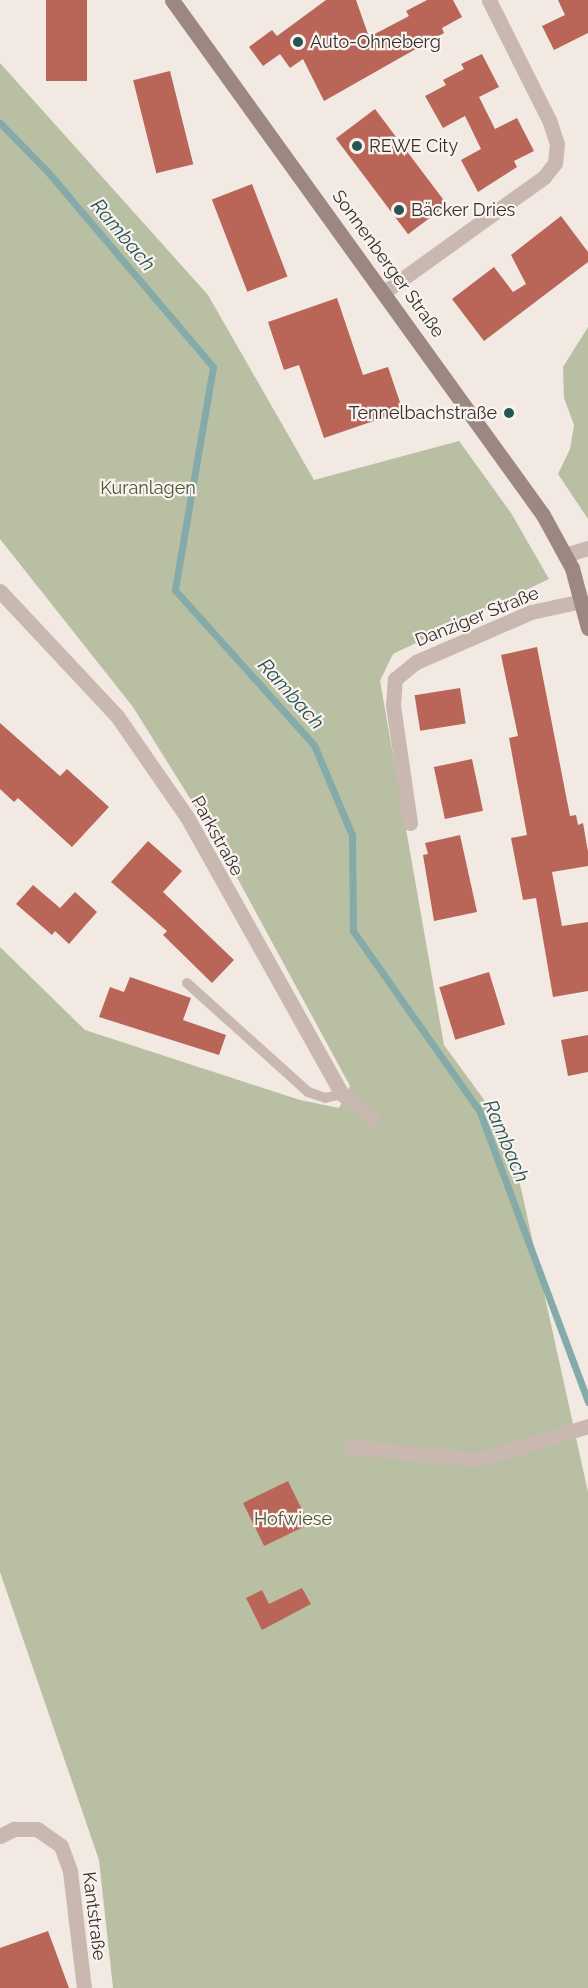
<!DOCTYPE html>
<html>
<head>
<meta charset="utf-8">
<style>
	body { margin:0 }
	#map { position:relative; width:588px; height:1988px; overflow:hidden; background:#f1e9e2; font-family:Raleway,sans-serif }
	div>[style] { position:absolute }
	.green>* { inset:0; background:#b9bfa3 }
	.stream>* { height:7px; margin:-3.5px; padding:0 3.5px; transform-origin:3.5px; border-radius:3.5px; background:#84aba9 }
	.building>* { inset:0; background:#b96659; transform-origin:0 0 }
	.service>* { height:10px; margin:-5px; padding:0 5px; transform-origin:5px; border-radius:5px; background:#c9b8af }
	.minor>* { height:15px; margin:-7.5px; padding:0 7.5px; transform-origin:7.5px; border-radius:7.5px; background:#c9b8af }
	.secondary>* { height:15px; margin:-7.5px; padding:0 7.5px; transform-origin:7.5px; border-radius:7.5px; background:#9c8880 }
	.dots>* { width:16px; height:16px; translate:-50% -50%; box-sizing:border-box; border:3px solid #f9f3ef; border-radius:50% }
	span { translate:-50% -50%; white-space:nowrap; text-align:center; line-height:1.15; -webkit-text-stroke:4.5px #f9f3ef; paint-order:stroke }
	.poi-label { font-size:18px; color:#382f2c }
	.left { translate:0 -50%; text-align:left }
	.right { translate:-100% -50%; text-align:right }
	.street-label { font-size:18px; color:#382f2c }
	.park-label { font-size:18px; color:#4b5433 }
	.water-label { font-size:20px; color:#265654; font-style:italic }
</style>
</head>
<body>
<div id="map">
	<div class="green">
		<i style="clip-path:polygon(0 63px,208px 295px,314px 480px,459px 441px,511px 513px,549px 579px,393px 654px,380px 681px,444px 1045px,509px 1134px,588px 1492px,588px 1988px,113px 1988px,99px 1860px,0 1572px,0 947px,85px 1030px,300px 1100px,339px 1108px,350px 1086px,221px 848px,133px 707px,0 539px)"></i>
		<i style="clip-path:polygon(588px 327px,588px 519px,558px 474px,570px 449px,574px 425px,564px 398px,563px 367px)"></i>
	</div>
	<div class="stream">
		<i style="left:0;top:123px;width:67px;rotate:45.6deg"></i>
		<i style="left:47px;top:171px;width:257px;rotate:49.7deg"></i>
		<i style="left:213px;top:367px;width:226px;rotate:99.7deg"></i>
		<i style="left:175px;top:590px;width:208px;rotate:48.1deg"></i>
		<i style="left:314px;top:745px;width:98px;rotate:67.1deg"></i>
		<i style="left:352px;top:835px;width:96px;rotate:89.4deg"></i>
		<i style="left:353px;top:931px;width:219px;rotate:54.9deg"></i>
		<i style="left:479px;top:1110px;width:312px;rotate:69.5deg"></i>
	</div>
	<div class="building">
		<i style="left:46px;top:0;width:41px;height:81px"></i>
		<i style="clip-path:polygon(326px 0,356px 0,369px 37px,409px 16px,406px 11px,427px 0,453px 0,462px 17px,442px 28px,444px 33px,324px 101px,303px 59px,290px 68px,280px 54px,263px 66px,249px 47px,272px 30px,277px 36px)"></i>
		<i style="clip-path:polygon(558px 0,588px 0,588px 33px,554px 50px,542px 26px,565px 15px)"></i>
		<i style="clip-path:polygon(482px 54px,499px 87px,479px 97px,495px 129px,517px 118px,534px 151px,514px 161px,517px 167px,478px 192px,461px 160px,481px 149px,465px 116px,443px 128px,425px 96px,446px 85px,443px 80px,464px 69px,461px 64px)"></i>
		<i style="left:170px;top:71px;width:96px;height:38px;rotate:76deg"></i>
		<i style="left:375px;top:109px;width:120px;height:49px;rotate:53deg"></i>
		<i style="left:252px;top:184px;width:99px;height:43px;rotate:69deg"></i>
		<i style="clip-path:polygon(561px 216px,588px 252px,588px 262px,484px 341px,452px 299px,494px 267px,513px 292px,526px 284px,511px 255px)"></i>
		<i style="clip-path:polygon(337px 298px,363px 375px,388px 367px,403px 411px,324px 438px,299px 365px,284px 370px,268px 322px)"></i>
		<i style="clip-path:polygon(537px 647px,570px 816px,576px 815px,578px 825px,583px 823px,588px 852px,588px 866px,552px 872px,562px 926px,588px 922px,588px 991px,553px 997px,536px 898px,523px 900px,511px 838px,527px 835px,509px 738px,518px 736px,501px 655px)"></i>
		<i style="left:460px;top:688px;width:36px;height:46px;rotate:81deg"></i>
		<i style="clip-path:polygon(0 723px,60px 776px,67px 769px,109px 807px,72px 847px,18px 798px,14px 802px,0 789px)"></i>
		<i style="left:472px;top:759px;width:53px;height:39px;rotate:78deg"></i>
		<i style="clip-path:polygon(460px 835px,477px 912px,434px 921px,423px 855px,428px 854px,425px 843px)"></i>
		<i style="clip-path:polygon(148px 841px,182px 871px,163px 892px,234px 960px,212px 983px,163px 935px,167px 931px,111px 882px)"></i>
		<i style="clip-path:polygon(33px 885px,60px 908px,75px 892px,97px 912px,69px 944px,55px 931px,52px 935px,16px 904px)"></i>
		<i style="left:489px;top:972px;width:55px;height:52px;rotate:73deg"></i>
		<i style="clip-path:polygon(130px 977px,191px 998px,183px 1020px,226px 1035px,219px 1055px,99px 1017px,110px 987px,124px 992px)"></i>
		<i style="clip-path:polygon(588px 1035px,588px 1072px,568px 1076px,561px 1040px)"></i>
		<i style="left:288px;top:1481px;width:48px;height:50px;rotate:64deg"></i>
		<i style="clip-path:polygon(302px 1588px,311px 1604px,262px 1630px,246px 1598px,262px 1590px,269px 1604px)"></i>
		<i style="clip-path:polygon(48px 1931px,69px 1988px,0 1988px,0 1948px)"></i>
	</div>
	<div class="service">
		<i style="left:187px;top:983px;width:163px;rotate:42deg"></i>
		<i style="left:308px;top:1092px;width:18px;rotate:19deg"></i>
		<i style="left:325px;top:1098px;width:17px;rotate:-13deg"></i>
	</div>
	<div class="minor">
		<i style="left:384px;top:292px;width:197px;rotate:-35.7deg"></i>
		<i style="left:544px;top:177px;width:18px;rotate:-52deg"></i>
		<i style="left:555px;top:163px;width:19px;rotate:-84deg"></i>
		<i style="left:557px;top:144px;width:25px;rotate:-108deg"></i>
		<i style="left:549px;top:120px;width:134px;rotate:-116.6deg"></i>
		<i style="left:565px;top:555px;width:24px;rotate:-17deg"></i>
		<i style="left:0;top:591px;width:171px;rotate:46.9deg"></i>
		<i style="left:117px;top:716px;width:123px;rotate:55.3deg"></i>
		<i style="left:187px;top:817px;width:317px;rotate:60.8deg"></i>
		<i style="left:342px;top:1094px;width:39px;rotate:38deg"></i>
		<i style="left:410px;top:823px;width:119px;rotate:-98.2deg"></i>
		<i style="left:393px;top:705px;width:26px;rotate:-86deg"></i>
		<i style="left:395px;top:679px;width:27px;rotate:-39deg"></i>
		<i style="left:416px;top:662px;width:125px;rotate:-23.5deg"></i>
		<i style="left:531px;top:612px;width:52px;rotate:-12.2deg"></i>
		<i style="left:352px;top:1447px;width:126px;rotate:5.9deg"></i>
		<i style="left:477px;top:1460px;width:116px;rotate:-17deg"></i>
		<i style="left:0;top:1836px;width:16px;rotate:-27deg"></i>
		<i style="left:14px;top:1829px;width:23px"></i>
		<i style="left:37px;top:1829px;width:29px;rotate:35deg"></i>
		<i style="left:61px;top:1846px;width:27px;rotate:70deg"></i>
		<i style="left:70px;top:1871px;width:118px;rotate:83.2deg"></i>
	</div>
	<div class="secondary">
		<i style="left:172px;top:0;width:635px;rotate:54.23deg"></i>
		<i style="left:543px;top:515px;width:60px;rotate:61.3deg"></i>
		<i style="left:572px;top:568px;width:62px;rotate:75.1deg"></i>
	</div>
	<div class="dots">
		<i style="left:298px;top:42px;background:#265654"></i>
		<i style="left:357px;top:146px;background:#265654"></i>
		<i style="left:399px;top:210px;background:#265654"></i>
		<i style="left:509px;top:413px;background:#265654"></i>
	</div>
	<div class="poi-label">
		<span class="left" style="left:310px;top:42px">Auto-Ohneberg</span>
		<span class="left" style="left:369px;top:146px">REWE City</span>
		<span class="left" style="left:411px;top:210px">Bäcker Dries</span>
		<span class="right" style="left:497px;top:413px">Tennelbachstraße</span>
	</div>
	<div class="street-label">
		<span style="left:388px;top:264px;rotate:54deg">Sonnenberger Straße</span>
		<span style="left:477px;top:617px;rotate:-22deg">Danziger Straße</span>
		<span style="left:217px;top:836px;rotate:61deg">Parkstraße</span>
		<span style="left:94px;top:1916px;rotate:83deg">Kantstraße</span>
	</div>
	<div class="park-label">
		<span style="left:148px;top:488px">Kuranlagen</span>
		<span style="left:293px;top:1519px">Hofwiese</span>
	</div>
	<div class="water-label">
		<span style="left:123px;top:235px;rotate:50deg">Rambach</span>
		<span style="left:291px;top:694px;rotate:48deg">Rambach</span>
		<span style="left:506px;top:1141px;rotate:67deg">Rambach</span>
	</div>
</div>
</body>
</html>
